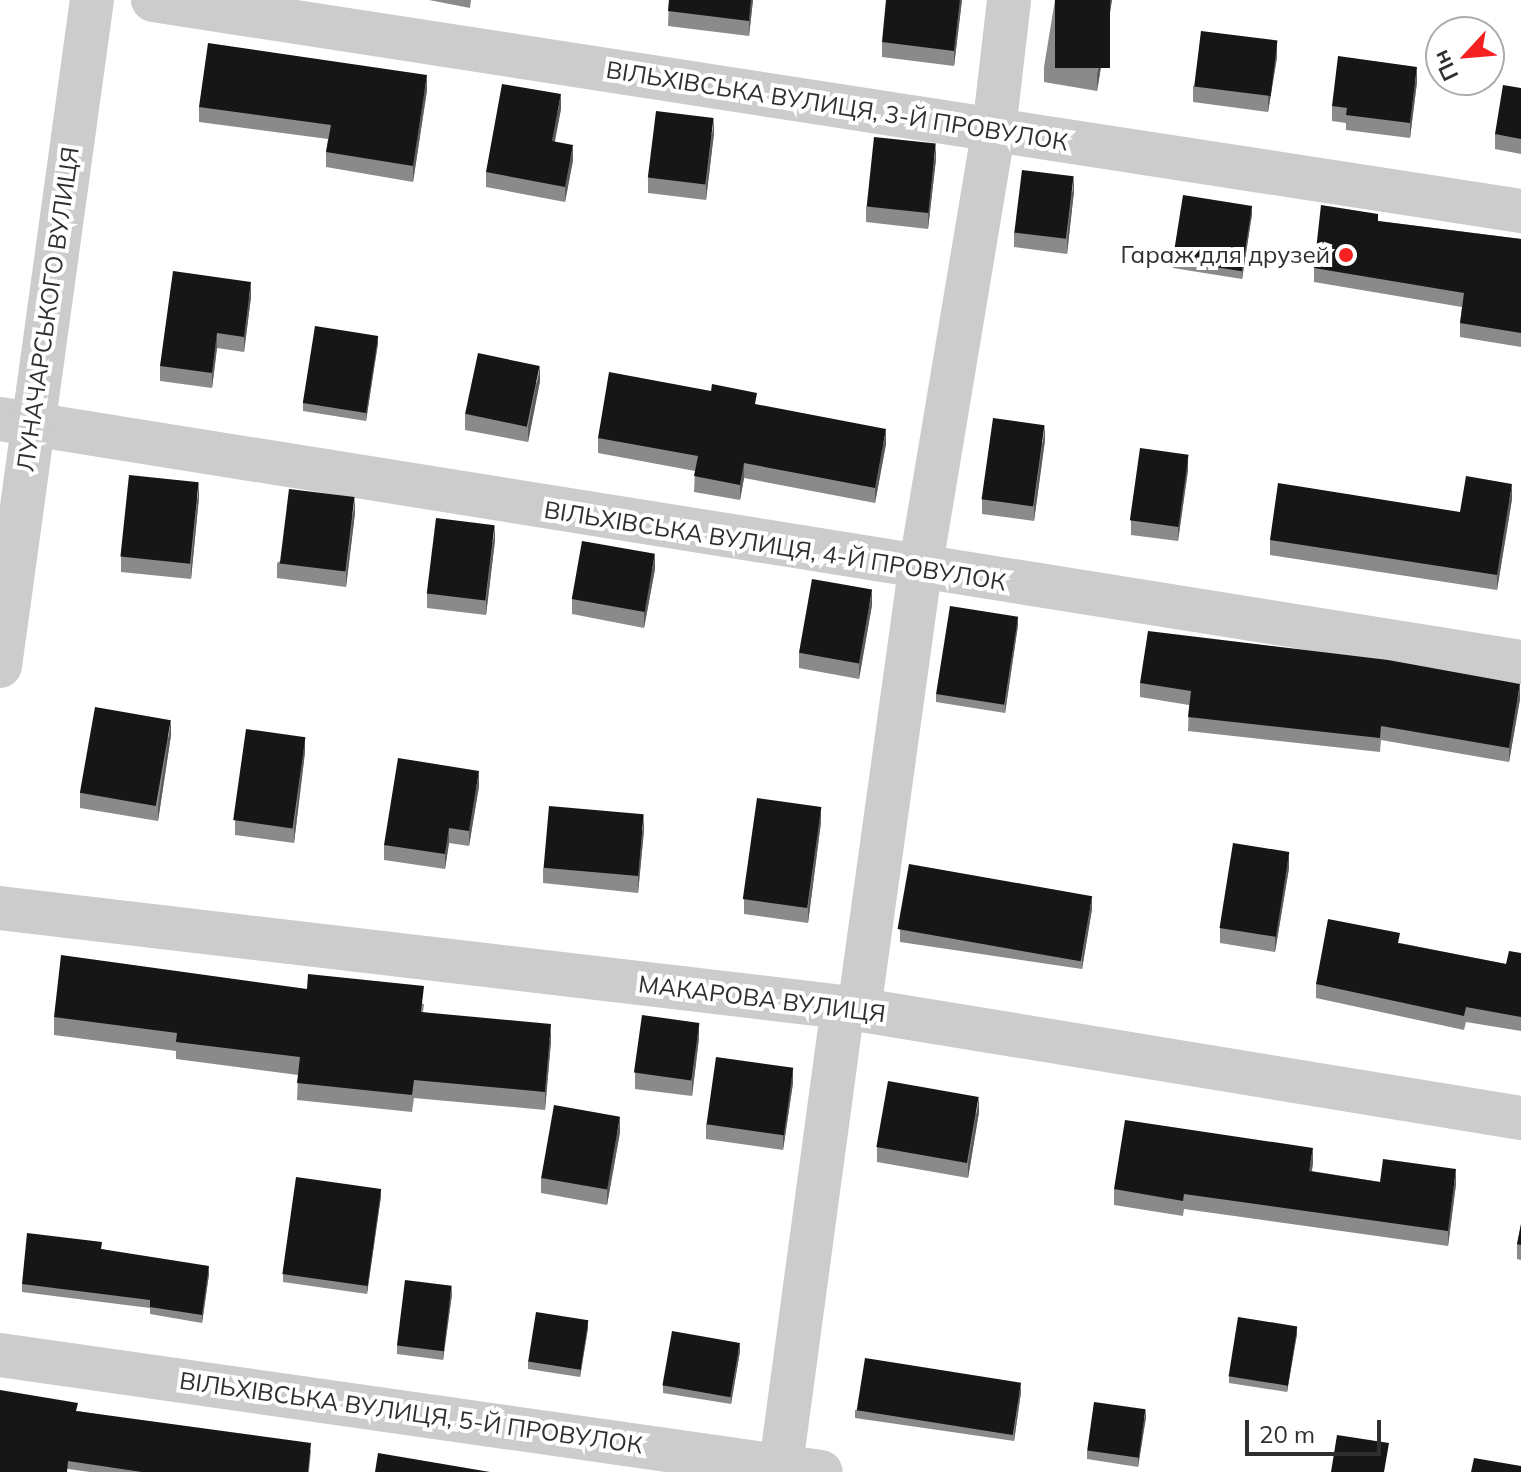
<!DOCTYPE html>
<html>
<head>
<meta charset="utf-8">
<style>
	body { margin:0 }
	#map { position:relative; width:1521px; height:1472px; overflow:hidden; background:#fff; font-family:Mulish,sans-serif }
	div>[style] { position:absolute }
	.minor>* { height:44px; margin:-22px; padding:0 22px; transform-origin:22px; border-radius:22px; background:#ccc }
	.tertiary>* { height:44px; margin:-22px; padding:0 22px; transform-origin:22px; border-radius:22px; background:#ccc }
	.wall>* { inset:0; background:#8a8a8a }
	.shaded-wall>* { inset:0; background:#5c5c5c }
	.building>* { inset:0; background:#161616; transform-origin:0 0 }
	.dots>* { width:22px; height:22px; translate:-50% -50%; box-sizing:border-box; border:4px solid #fff; border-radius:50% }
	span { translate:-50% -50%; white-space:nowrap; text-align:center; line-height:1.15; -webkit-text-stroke:8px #fff; paint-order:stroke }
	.street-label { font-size:24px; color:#2f2f2f }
	.poi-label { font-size:24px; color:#2f2f2f }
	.right { translate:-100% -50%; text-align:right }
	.north { position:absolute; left:1425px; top:16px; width:80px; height:80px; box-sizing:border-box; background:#fff; border:2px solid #acacac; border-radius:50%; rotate:244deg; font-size:22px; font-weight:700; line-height:32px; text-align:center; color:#2f2f2f }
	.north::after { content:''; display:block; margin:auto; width:28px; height:36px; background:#f52121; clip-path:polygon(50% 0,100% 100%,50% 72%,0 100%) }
	.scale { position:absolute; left:1245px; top:1420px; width:136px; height:36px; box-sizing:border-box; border:4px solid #2f2f2f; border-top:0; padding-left:10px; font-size:24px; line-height:28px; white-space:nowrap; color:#2f2f2f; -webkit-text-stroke:6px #fff; paint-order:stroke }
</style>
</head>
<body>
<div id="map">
	<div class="minor">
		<i style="left:153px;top:0;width:1384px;rotate:8.77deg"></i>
		<i style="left:0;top:419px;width:1540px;rotate:9.08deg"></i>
		<i style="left:0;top:666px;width:672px;rotate:-82.14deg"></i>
		<i style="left:859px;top:1010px;width:444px;rotate:-82.1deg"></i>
		<i style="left:920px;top:570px;width:446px;rotate:-80.5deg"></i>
		<i style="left:994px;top:130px;width:131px;rotate:-83.4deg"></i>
		<i style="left:0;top:1355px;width:829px;rotate:8.11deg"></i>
		<i style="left:780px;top:1472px;width:469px;rotate:-82.3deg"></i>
	</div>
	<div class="tertiary">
		<i style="left:0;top:908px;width:849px;rotate:6.7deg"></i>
		<i style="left:843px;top:1007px;width:687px;rotate:9.3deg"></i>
	</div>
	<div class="wall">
		<i style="clip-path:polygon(429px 0,471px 0,470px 8px)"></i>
		<i style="clip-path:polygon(669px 0,753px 0,749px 36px,668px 26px)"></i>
		<i style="clip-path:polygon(962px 0,954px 66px,882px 57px,882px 42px)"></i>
		<i style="clip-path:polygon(1055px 0,1112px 0,1097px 91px,1044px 82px,1044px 67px)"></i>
		<i style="clip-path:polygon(1277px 57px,1268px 112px,1193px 102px,1193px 86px)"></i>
		<i style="clip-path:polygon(1417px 82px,1410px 138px,1346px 130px,1346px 123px,1332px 121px,1332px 106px)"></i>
		<i style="clip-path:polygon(1521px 88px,1521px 154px,1495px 149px,1495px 134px)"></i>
		<i style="clip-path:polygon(427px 90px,413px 182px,326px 167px,326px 152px,328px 139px,199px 122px,199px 107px)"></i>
		<i style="clip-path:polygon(561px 109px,554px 142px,573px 160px,565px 202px,486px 187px,486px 172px)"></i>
		<i style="clip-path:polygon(714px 133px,706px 200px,648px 193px,648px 178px)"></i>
		<i style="clip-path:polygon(936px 159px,928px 229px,866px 222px,866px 207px)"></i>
		<i style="clip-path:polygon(1074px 191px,1067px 254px,1014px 247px,1014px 232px)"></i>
		<i style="clip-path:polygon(1252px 214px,1242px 279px,1173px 268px,1173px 260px)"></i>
		<i style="clip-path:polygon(1378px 221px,1521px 239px,1521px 347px,1460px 337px,1460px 323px,1462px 307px,1314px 282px,1314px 268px)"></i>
		<i style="clip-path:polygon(251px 297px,244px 352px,217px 348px,212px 388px,160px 381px,160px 366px)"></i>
		<i style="clip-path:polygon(378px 343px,366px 421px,303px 411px,303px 403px)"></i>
		<i style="clip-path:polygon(540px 381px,528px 442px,465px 430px,465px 414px)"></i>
		<i style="clip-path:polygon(757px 405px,886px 444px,875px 503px,744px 478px,740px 500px,694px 492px,695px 471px,598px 453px,598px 438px)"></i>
		<i style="clip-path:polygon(1045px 440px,1034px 521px,982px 514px,982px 499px)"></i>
		<i style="clip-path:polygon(1188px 470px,1178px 541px,1131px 535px,1131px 520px)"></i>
		<i style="clip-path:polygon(199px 497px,191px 579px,121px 572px,121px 557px)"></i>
		<i style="clip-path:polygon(1512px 499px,1497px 590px,1270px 555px,1270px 540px,1460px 512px)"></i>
		<i style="clip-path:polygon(355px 513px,346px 587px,277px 578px,277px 563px)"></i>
		<i style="clip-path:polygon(495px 540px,486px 615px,427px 608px,427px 593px)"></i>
		<i style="clip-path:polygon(655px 569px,644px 628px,572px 614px,572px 599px)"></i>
		<i style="clip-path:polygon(872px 605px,859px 679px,799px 668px,799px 653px)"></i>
		<i style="clip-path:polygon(1018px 625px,1005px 713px,936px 702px,936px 694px)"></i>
		<i style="clip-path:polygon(1140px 683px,1520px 699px,1509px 762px,1381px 740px,1380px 752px,1188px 731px,1189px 705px,1140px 697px)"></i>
		<i style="clip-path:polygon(171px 735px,158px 821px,80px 808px,80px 793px)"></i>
		<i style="clip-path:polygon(305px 752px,294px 843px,235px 835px,235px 820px)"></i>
		<i style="clip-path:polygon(479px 786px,469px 846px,449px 843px,445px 869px,384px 860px,384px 845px)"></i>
		<i style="clip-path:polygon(821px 822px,808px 923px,744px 914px,744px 899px)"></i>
		<i style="clip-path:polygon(644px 830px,638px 893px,543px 883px,543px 868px)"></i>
		<i style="clip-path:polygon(1289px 868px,1275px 952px,1220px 943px,1220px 928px)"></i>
		<i style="clip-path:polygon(1092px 909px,1082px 969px,900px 942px,900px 929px)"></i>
		<i style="clip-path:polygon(1400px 943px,1506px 964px,1521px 953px,1521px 1031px,1466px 1022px,1464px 1030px,1316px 998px,1316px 984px)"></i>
		<i style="clip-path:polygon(307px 989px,424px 1004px,423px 1012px,551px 1041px,545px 1110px,414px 1098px,412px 1112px,297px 1100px,298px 1075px,176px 1059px,176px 1051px,54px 1035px,54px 1017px)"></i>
		<i style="clip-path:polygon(699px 1038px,692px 1096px,635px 1089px,635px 1073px)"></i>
		<i style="clip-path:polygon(793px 1083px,783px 1150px,706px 1139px,706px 1124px)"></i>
		<i style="clip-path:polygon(979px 1112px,968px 1178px,877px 1162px,877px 1147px)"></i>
		<i style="clip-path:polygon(620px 1132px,607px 1205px,541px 1193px,541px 1178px)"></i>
		<i style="clip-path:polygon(1313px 1163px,1312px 1171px,1380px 1182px,1456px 1184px,1448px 1246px,1184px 1209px,1183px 1216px,1114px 1205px,1114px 1189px)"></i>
		<i style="clip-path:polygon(381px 1196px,367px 1294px,283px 1282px,283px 1274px)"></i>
		<i style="clip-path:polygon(1521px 1224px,1521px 1260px,1517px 1259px,1517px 1244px)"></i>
		<i style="clip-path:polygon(102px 1249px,209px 1274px,202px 1323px,150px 1314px,150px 1308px,22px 1292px,22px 1284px)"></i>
		<i style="clip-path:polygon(452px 1294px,443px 1360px,397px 1354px,397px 1346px)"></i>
		<i style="clip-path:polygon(588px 1328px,580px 1377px,528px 1369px,528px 1361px)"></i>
		<i style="clip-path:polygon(1297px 1334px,1287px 1392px,1229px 1383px,1229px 1376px)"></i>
		<i style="clip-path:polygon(740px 1351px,731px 1404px,663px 1393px,663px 1385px)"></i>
		<i style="clip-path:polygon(1021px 1392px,1014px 1441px,855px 1418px,855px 1410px)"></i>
		<i style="clip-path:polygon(78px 1411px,311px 1450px,309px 1472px,90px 1472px,68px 1469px,0 1472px)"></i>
		<i style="clip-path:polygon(1146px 1417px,1138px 1467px,1087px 1459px,1087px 1451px)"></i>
	</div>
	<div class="shaded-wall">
		<i style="clip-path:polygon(751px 0,753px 0,749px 36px,749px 21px)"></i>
		<i style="clip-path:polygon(960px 0,962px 0,954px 66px,954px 51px)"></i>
		<i style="clip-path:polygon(1110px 0,1112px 0,1097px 91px,1097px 76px)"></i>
		<i style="clip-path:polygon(1277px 41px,1277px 57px,1268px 112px,1268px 97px)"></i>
		<i style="clip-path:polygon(1417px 67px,1417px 82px,1410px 138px,1410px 123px)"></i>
		<i style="clip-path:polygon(427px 75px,427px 90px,413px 182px,413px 166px)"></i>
		<i style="clip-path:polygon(561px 94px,561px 109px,552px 157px,552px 141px)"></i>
		<i style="clip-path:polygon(714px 118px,714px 133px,706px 200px,706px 185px)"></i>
		<i style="clip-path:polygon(936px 144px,936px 159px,928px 229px,928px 214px)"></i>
		<i style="clip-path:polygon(573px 145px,573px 160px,565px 202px,565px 187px)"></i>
		<i style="clip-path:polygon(1074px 176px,1074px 191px,1067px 254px,1067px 238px)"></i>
		<i style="clip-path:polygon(1252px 206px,1252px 214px,1242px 279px,1242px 272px)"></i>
		<i style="clip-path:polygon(251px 282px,251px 297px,244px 352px,244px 337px)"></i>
		<i style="clip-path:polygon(217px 333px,217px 348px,212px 388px,212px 373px)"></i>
		<i style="clip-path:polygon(378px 336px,378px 343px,366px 421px,366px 413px)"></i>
		<i style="clip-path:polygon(540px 366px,540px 381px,528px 442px,528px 427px)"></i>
		<i style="clip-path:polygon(1045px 425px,1045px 440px,1034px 521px,1034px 505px)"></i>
		<i style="clip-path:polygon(886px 429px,886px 444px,875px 503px,875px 488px)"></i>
		<i style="clip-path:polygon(1188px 455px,1188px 470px,1178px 541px,1178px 526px)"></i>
		<i style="clip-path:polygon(744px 463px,744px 478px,740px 500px,740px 485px)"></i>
		<i style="clip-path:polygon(199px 482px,199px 497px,191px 579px,191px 564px)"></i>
		<i style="clip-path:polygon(1512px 484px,1512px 499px,1497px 590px,1497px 575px)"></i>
		<i style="clip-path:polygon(355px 497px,355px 513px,346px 587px,346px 572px)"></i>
		<i style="clip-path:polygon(495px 525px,495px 540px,486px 615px,486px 600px)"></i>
		<i style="clip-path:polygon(655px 554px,655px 569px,644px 628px,644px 613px)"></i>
		<i style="clip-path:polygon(872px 590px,872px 605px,859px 679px,859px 664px)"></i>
		<i style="clip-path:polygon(1018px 617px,1018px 625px,1005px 713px,1005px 705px)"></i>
		<i style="clip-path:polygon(1520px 684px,1520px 699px,1509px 762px,1509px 748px)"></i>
		<i style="clip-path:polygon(171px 720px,171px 735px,158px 821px,158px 806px)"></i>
		<i style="clip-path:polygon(305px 737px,305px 752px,294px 843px,294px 828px)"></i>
		<i style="clip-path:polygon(479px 771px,479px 786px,469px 846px,469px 831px)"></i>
		<i style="clip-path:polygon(821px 807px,821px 822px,808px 923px,808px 908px)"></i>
		<i style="clip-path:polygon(644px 815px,644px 830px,638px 893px,638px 878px)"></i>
		<i style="clip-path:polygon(449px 828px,449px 843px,445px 869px,445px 854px)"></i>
		<i style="clip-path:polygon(1289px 852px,1289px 868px,1275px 952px,1275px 937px)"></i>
		<i style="clip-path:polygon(1092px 897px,1092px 909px,1082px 969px,1082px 957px)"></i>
		<i style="clip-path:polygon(699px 1023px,699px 1038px,692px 1096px,692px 1081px)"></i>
		<i style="clip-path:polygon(551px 1024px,551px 1041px,545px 1110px,545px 1092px)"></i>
		<i style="clip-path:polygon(793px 1068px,793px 1083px,783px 1150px,783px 1135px)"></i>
		<i style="clip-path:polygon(979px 1097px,979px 1112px,968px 1178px,968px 1163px)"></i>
		<i style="clip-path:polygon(620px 1117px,620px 1132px,607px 1205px,607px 1190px)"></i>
		<i style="clip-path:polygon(1313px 1148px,1313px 1163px,1309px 1186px,1309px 1171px)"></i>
		<i style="clip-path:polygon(1456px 1169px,1456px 1184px,1448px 1246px,1448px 1231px)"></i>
		<i style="clip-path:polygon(381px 1189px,381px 1196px,367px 1294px,367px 1286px)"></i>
		<i style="clip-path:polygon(209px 1266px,209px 1274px,202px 1323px,202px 1315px)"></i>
		<i style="clip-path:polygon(452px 1286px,452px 1294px,443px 1360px,443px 1352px)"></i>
		<i style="clip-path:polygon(588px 1320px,588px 1328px,580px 1377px,580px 1369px)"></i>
		<i style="clip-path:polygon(1297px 1326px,1297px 1334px,1287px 1392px,1287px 1385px)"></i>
		<i style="clip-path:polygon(740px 1343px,740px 1351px,731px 1404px,731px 1396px)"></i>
		<i style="clip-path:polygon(1021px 1384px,1021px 1392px,1014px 1441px,1014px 1433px)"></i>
		<i style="clip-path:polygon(1146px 1409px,1146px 1417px,1138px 1467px,1138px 1459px)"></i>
	</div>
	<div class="building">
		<i style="clip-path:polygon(669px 0,751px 0,749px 21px,668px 11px)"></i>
		<i style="clip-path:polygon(886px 0,960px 0,954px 51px,882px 42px)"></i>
		<i style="left:1055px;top:0;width:55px;height:68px"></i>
		<i style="left:1201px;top:31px;width:77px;height:56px;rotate:7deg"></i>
		<i style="clip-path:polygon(208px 43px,427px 75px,413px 166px,326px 152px,331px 125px,199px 107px)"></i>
		<i style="clip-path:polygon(1338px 56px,1417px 67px,1410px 123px,1346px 115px,1347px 108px,1332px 106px)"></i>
		<i style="clip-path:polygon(502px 84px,561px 94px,552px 141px,573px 145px,565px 187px,486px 172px)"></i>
		<i style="clip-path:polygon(1503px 85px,1521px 88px,1521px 139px,1495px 134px)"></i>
		<i style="left:656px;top:111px;width:58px;height:67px;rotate:7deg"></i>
		<i style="left:874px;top:137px;width:62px;height:70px;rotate:6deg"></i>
		<i style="left:1022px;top:170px;width:52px;height:63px;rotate:7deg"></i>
		<i style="left:1183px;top:195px;width:70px;height:66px;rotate:9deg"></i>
		<i style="clip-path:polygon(1321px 205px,1378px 214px,1378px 221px,1521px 239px,1521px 333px,1460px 323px,1464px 293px,1314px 268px)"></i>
		<i style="clip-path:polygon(173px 271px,251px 282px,244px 337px,217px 333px,212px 373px,160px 366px)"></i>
		<i style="left:315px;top:326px;width:64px;height:78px;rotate:9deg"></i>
		<i style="left:478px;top:353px;width:63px;height:62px;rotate:12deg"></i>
		<i style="clip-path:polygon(609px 372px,711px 391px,712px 384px,757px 393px,755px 404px,886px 429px,875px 488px,744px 463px,740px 485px,694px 476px,698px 456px,598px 438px)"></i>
		<i style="left:993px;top:418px;width:52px;height:82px;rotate:8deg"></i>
		<i style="left:1140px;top:448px;width:49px;height:73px;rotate:8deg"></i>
		<i style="left:129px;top:475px;width:70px;height:82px;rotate:6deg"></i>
		<i style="clip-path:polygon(1466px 476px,1512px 484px,1497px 575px,1270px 540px,1278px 483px,1460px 512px)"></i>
		<i style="left:289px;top:489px;width:66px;height:75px;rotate:7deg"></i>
		<i style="left:436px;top:518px;width:59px;height:76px;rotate:7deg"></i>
		<i style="left:582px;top:541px;width:74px;height:59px;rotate:10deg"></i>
		<i style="left:812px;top:579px;width:61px;height:75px;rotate:10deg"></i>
		<i style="left:950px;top:606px;width:69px;height:89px;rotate:9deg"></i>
		<i style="clip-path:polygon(1148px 631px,1388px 660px,1520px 684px,1509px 748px,1381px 726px,1380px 738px,1188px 717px,1191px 691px,1140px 683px)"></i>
		<i style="left:95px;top:707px;width:77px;height:87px;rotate:10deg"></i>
		<i style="left:246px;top:729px;width:60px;height:92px;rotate:8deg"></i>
		<i style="clip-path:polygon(398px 758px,479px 771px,469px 831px,449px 828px,445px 854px,384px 845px)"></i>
		<i style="left:757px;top:798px;width:65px;height:102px;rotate:8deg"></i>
		<i style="left:549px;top:806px;width:95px;height:62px;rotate:5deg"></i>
		<i style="left:1233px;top:843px;width:57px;height:86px;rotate:9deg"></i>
		<i style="left:909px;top:864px;width:186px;height:66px;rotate:10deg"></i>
		<i style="clip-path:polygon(1328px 919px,1400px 933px,1398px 943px,1506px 964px,1509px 951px,1521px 953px,1521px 1017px,1466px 1007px,1464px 1016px,1316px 984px)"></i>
		<i style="clip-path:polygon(61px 955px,307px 989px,308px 974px,424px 986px,421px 1012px,551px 1024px,545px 1092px,414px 1080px,412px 1095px,297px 1083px,300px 1057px,176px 1042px,177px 1033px,54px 1017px)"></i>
		<i style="left:642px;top:1015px;width:58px;height:58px;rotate:8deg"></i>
		<i style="left:716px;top:1057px;width:78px;height:68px;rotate:8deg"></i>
		<i style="left:888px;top:1081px;width:92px;height:67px;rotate:10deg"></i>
		<i style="left:554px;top:1105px;width:67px;height:74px;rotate:10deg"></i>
		<i style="clip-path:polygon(1125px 1120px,1313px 1148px,1309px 1171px,1380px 1182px,1383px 1159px,1456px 1169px,1448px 1231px,1184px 1194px,1183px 1201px,1114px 1189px)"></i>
		<i style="left:296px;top:1177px;width:86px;height:98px;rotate:8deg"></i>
		<i style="clip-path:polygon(1521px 1224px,1521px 1245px,1517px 1244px)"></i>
		<i style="clip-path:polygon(27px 1233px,102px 1242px,101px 1249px,209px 1266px,202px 1315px,150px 1307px,150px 1300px,22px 1284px)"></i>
		<i style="left:405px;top:1280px;width:47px;height:66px;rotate:7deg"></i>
		<i style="left:536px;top:1312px;width:53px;height:50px;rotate:9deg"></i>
		<i style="left:1238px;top:1317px;width:60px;height:60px;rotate:9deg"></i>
		<i style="left:672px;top:1331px;width:69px;height:55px;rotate:10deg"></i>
		<i style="left:865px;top:1358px;width:158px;height:53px;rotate:9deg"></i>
		<i style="clip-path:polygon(0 1390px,78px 1403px,76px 1411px,311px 1443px,308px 1472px,142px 1472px,68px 1461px,67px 1472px,0 1472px)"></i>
		<i style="left:1094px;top:1402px;width:52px;height:49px;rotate:8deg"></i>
		<i style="clip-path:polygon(1337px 1435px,1389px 1443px,1384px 1472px,1331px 1472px)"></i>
		<i style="clip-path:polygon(378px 1453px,490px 1472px,375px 1472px)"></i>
		<i style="clip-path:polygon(1474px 1458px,1521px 1466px,1521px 1472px,1471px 1472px)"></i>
	</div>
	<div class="dots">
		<i style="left:1346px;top:255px;background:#f52121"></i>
	</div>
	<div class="street-label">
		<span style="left:837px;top:106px;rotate:9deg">ВІЛЬХІВСЬКА ВУЛИЦЯ, 3-Й ПРОВУЛОК</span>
		<span style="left:48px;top:309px;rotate:-82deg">ЛУНАЧАРСЬКОГО ВУЛИЦЯ</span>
		<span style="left:775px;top:546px;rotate:9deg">ВІЛЬХІВСЬКА ВУЛИЦЯ, 4-Й ПРОВУЛОК</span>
		<span style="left:762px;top:999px;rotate:7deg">МАКАРОВА ВУЛИЦЯ</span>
		<span style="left:411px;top:1413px;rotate:8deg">ВІЛЬХІВСЬКА ВУЛИЦЯ, 5-Й ПРОВУЛОК</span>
	</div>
	<div class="poi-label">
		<span class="right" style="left:1330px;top:255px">Гараж для друзей</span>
	</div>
	<div class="north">Пн</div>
	<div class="scale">20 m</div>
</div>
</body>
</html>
